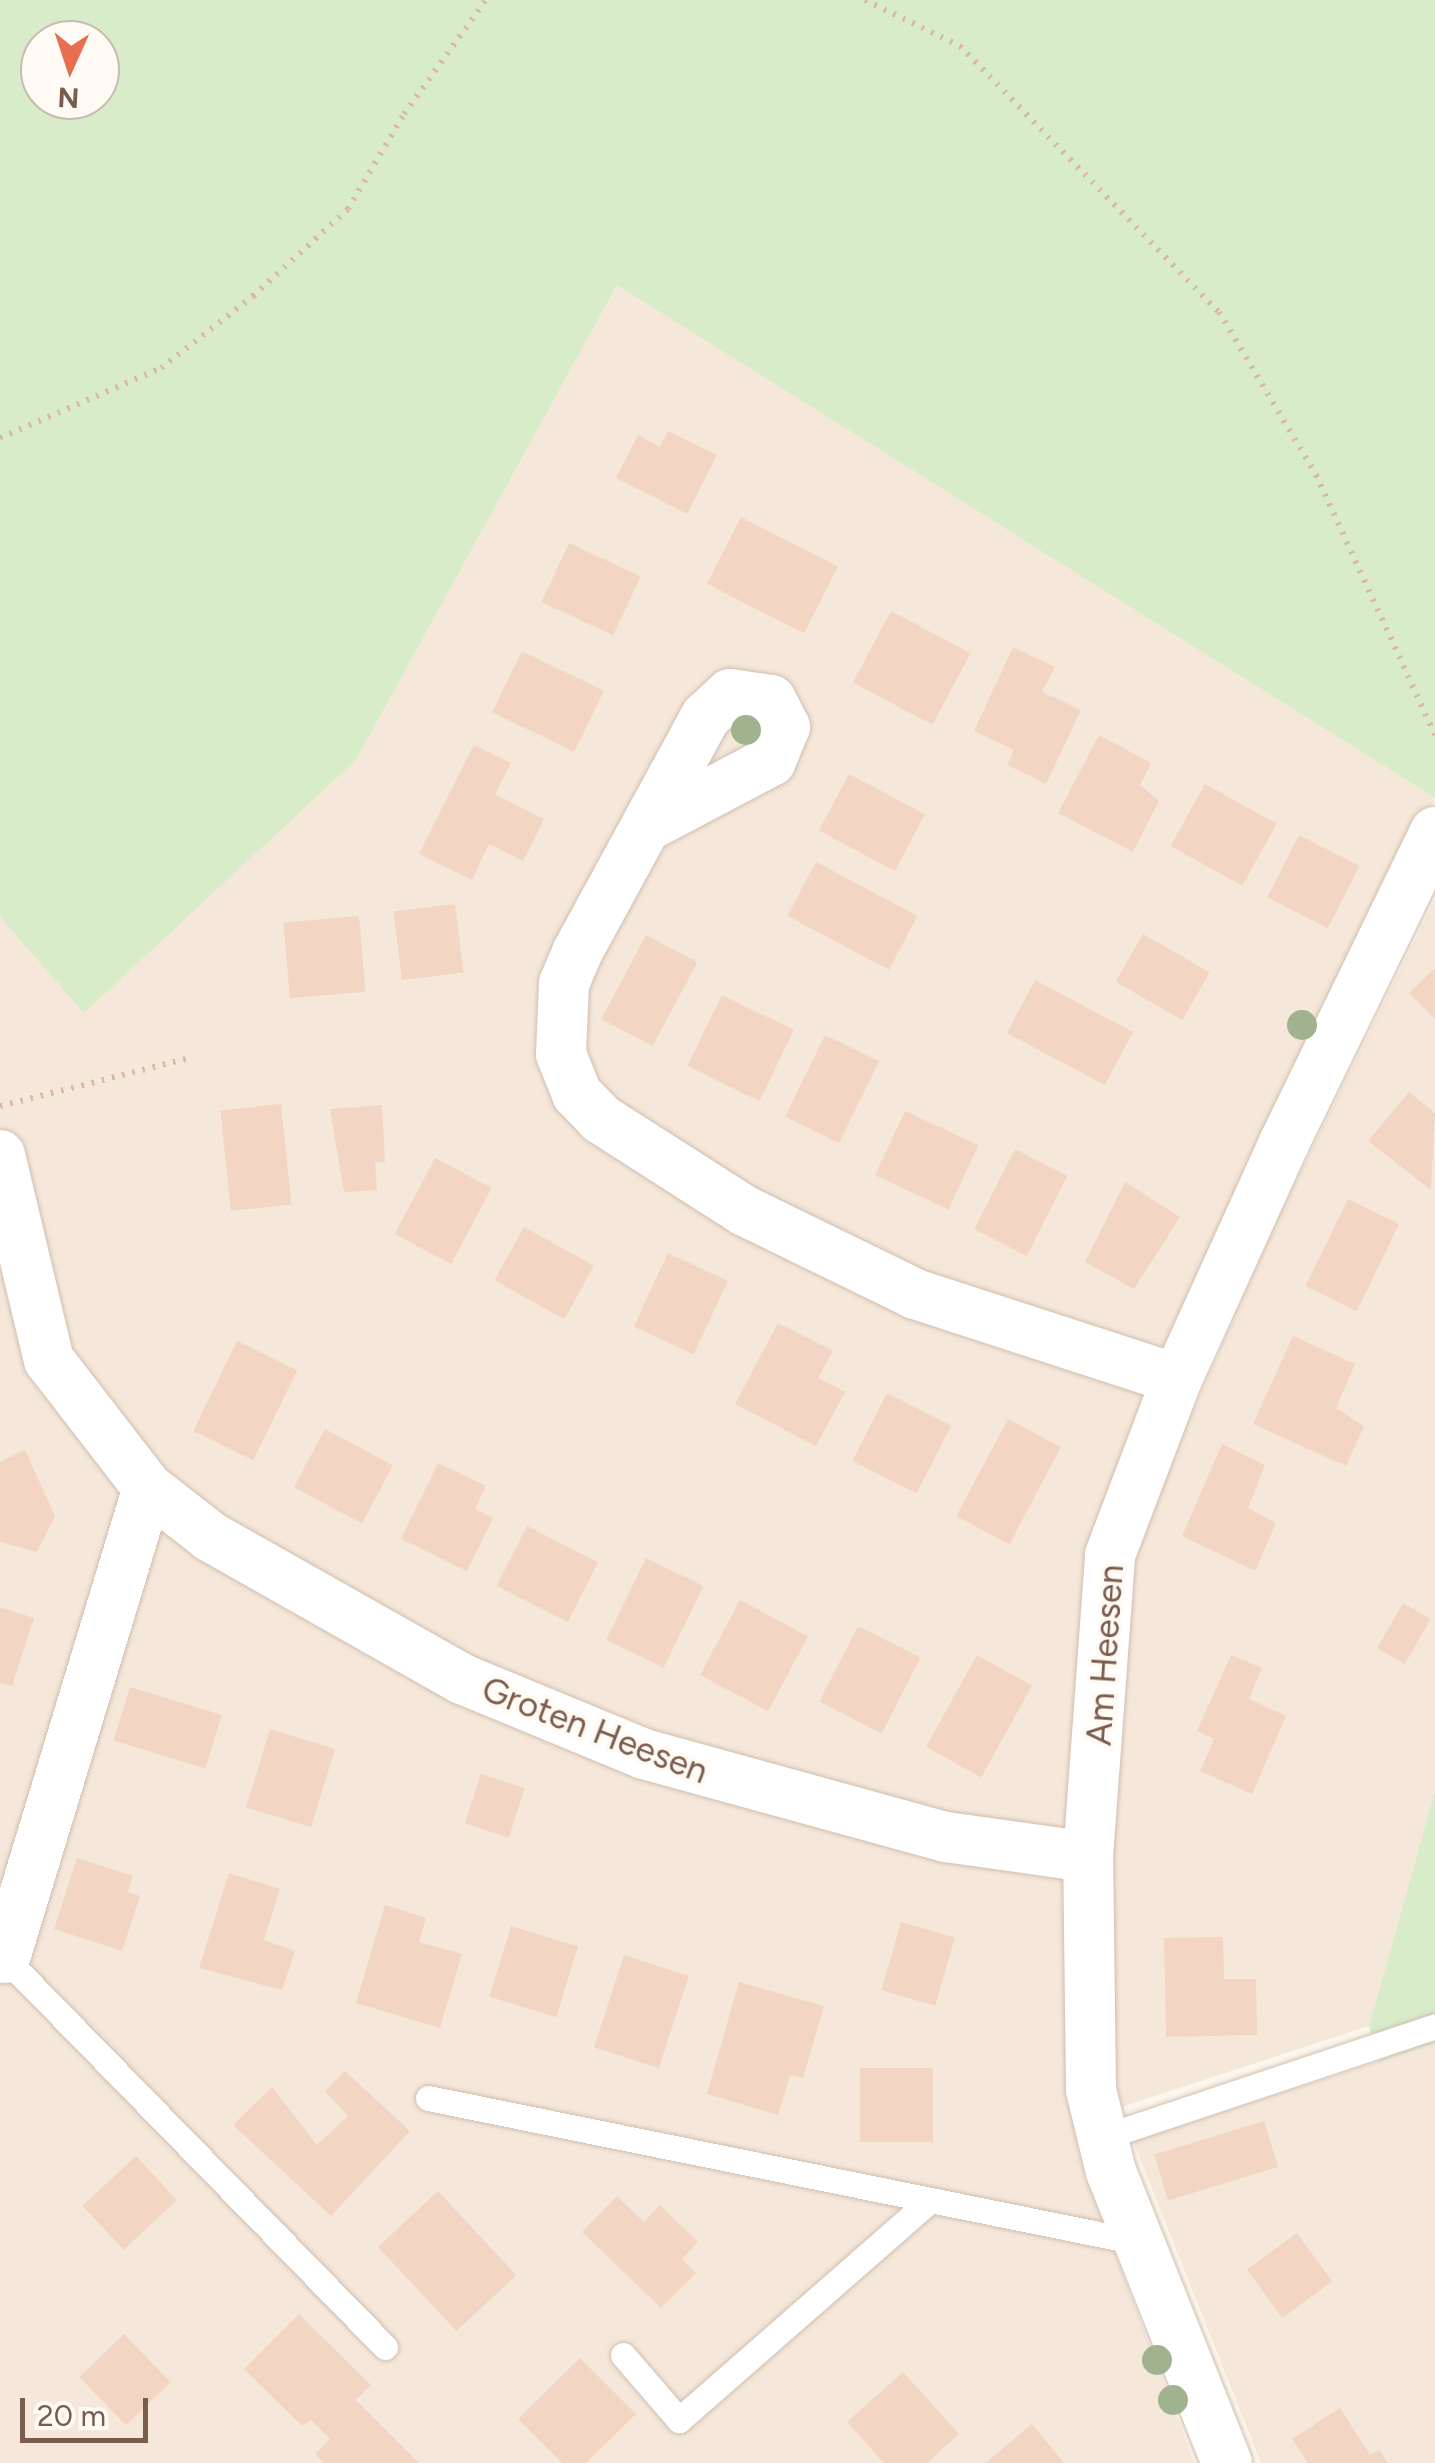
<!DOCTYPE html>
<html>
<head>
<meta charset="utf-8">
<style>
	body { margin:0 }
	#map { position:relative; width:1435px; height:2463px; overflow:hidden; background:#fdf6ec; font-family:Figtree,sans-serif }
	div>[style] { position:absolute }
	.residential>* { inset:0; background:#f5e8da }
	.green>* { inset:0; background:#d8ecc9 }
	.building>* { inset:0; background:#f3d5c3; transform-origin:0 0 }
	.path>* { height:6px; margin-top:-3px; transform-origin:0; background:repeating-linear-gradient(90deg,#d9b8a5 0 2.5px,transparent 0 10.5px) }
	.roads { filter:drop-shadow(0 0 2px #d1beb0) drop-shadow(0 0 2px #d1beb0) }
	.lane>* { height:25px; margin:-12.5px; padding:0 12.5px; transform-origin:12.5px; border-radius:12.5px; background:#fff }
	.street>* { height:50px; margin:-25px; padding:0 25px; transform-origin:25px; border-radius:25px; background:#fff }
	.trees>* { width:30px; height:30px; margin:-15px; border-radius:50%; background:#a0b28e }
	span { translate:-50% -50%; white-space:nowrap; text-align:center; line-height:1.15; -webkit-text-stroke:8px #fffaf3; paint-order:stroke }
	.street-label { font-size:35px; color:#7a5c4d }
	.north { position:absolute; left:20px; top:20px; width:100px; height:100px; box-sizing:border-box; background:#fffaf3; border:2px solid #cabbb1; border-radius:50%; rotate:183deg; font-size:28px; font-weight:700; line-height:40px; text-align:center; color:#7a5c4d }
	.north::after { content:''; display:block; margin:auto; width:35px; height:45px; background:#e76f51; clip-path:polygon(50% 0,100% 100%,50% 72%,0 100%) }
	.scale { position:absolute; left:20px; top:2398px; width:128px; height:45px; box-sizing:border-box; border:5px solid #7a5c4d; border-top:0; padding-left:12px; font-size:30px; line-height:35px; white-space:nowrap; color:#7a5c4d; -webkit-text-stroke:8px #fffaf3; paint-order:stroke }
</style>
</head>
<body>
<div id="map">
	<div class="residential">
		<i style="clip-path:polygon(617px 285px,1435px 798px,1247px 1183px,1092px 1543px,1097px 2204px,1194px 2463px,0 2463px,0 917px,84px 1012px,356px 760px)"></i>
		<i style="clip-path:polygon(1435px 899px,1435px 1791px,1369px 2026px,1118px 2108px,1099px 1975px,1132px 1549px,1279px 1216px)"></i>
		<i style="clip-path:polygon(1435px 2043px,1435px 2463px,1261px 2463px,1133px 2141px)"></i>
	</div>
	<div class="green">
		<i style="clip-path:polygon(evenodd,0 0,1435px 0,1435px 798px,617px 285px,356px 760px,84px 1013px,0 917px,0 0,100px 40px,100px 100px,40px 100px,40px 40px,100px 40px)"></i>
		<i style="clip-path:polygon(1435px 1791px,1435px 2043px,1378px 2062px,1369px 2026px)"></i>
	</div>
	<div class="building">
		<i style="clip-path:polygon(668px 431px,717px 455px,687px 514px,616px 478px,638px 435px,660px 447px)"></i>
		<i style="left:741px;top:517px;width:109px;height:75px;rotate:27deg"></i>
		<i style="left:569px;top:543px;width:79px;height:65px;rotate:25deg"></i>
		<i style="left:891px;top:611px;width:90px;height:81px;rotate:28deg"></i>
		<i style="clip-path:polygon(1013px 647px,1055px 667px,1042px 692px,1081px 710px,1046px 784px,1007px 765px,1014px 750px,974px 731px)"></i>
		<i style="left:522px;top:651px;width:91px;height:68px;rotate:26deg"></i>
		<i style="clip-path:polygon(1099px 735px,1151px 763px,1140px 785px,1159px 801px,1133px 852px,1058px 813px)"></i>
		<i style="clip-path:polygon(474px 745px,511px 763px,495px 794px,544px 819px,523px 861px,489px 844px,472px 880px,419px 854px)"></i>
		<i style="left:849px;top:774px;width:86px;height:64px;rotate:28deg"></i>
		<i style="left:1205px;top:784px;width:82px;height:71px;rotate:29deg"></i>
		<i style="left:1299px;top:835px;width:68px;height:70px;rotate:27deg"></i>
		<i style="left:816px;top:862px;width:115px;height:61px;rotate:28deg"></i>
		<i style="left:455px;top:904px;width:69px;height:62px;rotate:83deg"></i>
		<i style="left:359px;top:916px;width:76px;height:76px;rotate:85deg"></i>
		<i style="left:1143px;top:934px;width:77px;height:55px;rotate:30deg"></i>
		<i style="left:646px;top:935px;width:58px;height:95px;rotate:28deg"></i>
		<i style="clip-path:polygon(1435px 968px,1435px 1019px,1409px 993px)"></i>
		<i style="left:1035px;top:980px;width:111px;height:60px;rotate:28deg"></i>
		<i style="left:722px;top:995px;width:80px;height:79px;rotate:26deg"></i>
		<i style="left:825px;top:1035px;width:60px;height:91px;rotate:26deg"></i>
		<i style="clip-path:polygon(1409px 1092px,1435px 1113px,1431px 1190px,1368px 1141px)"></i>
		<i style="left:281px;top:1104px;width:101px;height:61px;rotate:84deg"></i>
		<i style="clip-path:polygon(382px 1105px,385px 1162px,375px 1162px,377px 1190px,344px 1192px,330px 1109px)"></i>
		<i style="left:905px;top:1111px;width:81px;height:71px;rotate:25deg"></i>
		<i style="left:1015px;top:1149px;width:59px;height:90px;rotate:27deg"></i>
		<i style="left:435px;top:1158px;width:64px;height:86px;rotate:28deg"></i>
		<i style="clip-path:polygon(1125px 1182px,1180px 1217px,1134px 1289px,1085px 1262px)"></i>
		<i style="left:1348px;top:1199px;width:57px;height:97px;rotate:26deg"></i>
		<i style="left:524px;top:1227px;width:80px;height:61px;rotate:29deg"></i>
		<i style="left:668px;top:1253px;width:66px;height:81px;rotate:25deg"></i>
		<i style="clip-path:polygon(778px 1323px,833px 1351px,818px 1378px,845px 1392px,816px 1446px,735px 1404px)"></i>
		<i style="clip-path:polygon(1293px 1336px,1355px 1364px,1336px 1408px,1364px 1426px,1346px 1466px,1253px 1424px)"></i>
		<i style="left:237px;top:1341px;width:67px;height:100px;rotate:26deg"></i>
		<i style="left:887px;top:1393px;width:72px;height:76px;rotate:27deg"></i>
		<i style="left:1008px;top:1419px;width:60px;height:110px;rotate:28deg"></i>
		<i style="left:325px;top:1429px;width:77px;height:66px;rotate:28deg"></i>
		<i style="clip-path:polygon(1222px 1444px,1265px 1465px,1248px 1508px,1276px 1523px,1255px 1571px,1182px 1536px)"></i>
		<i style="clip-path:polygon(25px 1450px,55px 1516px,37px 1552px,0 1542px,0 1462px)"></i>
		<i style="clip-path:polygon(438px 1463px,486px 1486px,475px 1509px,493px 1518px,467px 1571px,401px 1539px)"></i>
		<i style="left:527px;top:1526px;width:80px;height:67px;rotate:27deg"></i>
		<i style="left:646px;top:1558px;width:64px;height:91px;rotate:26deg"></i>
		<i style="left:740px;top:1600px;width:77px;height:85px;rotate:28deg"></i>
		<i style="left:1403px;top:1603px;width:32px;height:52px;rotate:30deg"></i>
		<i style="clip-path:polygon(0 1607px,34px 1618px,12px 1686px,0 1683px)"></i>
		<i style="left:858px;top:1626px;width:70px;height:85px;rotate:27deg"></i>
		<i style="left:977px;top:1655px;width:63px;height:105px;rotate:29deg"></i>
		<i style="clip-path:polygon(1231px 1655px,1262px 1668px,1249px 1699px,1286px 1716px,1252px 1794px,1200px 1771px,1214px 1739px,1197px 1731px)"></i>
		<i style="left:130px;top:1687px;width:96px;height:56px;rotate:17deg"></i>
		<i style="left:270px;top:1729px;width:68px;height:82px;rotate:17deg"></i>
		<i style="left:481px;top:1774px;width:46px;height:52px;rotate:18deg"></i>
		<i style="clip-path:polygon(77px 1858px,133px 1876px,128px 1892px,140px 1896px,122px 1951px,54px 1929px)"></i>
		<i style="clip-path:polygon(229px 1873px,280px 1889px,264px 1940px,295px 1951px,282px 1990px,199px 1968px)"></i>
		<i style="clip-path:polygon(385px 1905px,426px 1918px,419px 1942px,462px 1954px,440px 2028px,356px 2003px)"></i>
		<i style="left:901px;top:1922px;width:56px;height:71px;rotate:16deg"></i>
		<i style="left:511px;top:1926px;width:70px;height:74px;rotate:17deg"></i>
		<i style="clip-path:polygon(1223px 1937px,1224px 1979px,1256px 1979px,1257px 2035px,1166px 2037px,1164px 1938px)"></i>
		<i style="left:624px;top:1955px;width:68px;height:97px;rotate:18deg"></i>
		<i style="clip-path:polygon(739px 1982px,824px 2006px,803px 2078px,790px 2075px,778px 2115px,707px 2094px)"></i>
		<i style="left:860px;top:2068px;width:73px;height:74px"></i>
		<i style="clip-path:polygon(345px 2071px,410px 2131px,331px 2216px,233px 2125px,272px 2087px,317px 2145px,348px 2116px,325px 2091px)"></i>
		<i style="left:1264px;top:2121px;width:48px;height:115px;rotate:73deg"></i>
		<i style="left:136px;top:2156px;width:60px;height:73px;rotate:47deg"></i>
		<i style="left:438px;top:2191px;width:115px;height:82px;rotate:47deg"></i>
		<i style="clip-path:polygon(617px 2196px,644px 2222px,660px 2205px,698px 2242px,682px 2259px,696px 2273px,661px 2308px,582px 2232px)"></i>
		<i style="left:1297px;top:2233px;width:60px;height:62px;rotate:54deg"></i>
		<i style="clip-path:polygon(299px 2314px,371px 2385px,356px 2400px,419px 2463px,324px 2463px,315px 2454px,330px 2439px,311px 2420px,302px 2426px,244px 2369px)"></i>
		<i style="left:124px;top:2334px;width:67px;height:62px;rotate:46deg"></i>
		<i style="clip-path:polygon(580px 2358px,636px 2414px,586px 2463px,562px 2463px,518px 2419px)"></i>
		<i style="clip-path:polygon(903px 2372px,959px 2434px,927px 2463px,884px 2463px,847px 2422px)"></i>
		<i style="clip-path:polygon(1340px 2408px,1370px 2455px,1379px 2450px,1388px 2463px,1308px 2463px,1292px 2439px)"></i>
		<i style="clip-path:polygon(1032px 2424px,1064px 2463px,985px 2463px)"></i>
	</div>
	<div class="path">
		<i style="left:865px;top:0;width:106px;rotate:25.8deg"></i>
		<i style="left:960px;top:46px;width:371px;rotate:45.8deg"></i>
		<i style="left:1219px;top:312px;width:190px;rotate:59.2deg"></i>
		<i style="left:1316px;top:475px;width:286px;rotate:65.4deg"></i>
		<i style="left:0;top:438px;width:176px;rotate:-23.5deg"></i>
		<i style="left:161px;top:368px;width:117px;rotate:-38deg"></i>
		<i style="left:253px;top:296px;width:129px;rotate:-42.5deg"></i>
		<i style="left:348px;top:209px;width:110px;rotate:-59.5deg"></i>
		<i style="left:404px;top:114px;width:140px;rotate:-54.3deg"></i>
		<i style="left:0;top:1106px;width:196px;rotate:-14.2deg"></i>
	</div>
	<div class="roads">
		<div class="lane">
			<i style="left:5px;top:1958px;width:544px;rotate:45.67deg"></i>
			<i style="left:428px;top:2098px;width:724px;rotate:11.47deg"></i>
			<i style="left:1101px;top:2138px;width:352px;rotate:-18.5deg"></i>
			<i style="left:623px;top:2355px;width:86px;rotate:49.3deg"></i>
			<i style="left:679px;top:2420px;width:334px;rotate:-41.2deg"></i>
		</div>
		<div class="street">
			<i style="left:646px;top:827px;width:141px;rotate:-27.8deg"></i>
			<i style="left:771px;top:761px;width:37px;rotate:-68deg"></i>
			<i style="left:785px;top:727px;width:30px;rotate:-117deg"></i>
			<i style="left:771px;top:700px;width:41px;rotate:-171.7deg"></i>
			<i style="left:730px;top:694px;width:33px;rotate:137deg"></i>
			<i style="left:706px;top:716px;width:270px;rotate:118.6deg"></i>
			<i style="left:577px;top:953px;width:33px;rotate:113deg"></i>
			<i style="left:564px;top:983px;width:71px;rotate:92.4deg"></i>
			<i style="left:561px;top:1054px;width:43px;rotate:68.2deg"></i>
			<i style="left:577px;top:1094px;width:35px;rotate:46deg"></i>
			<i style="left:601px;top:1119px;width:171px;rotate:32.6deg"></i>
			<i style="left:745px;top:1211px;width:189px;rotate:26deg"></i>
			<i style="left:915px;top:1294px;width:275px;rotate:18deg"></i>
			<i style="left:0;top:1155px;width:211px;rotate:76.6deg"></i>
			<i style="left:49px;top:1360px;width:162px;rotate:52.3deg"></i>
			<i style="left:148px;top:1488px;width:80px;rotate:37.9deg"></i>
			<i style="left:211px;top:1537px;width:288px;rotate:29.5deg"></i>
			<i style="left:462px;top:1679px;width:197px;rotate:22.4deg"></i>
			<i style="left:644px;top:1754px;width:313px;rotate:15.4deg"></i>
			<i style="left:946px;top:1837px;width:143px;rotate:8deg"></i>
			<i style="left:5px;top:1958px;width:491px;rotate:-73.1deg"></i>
			<i style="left:1227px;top:2463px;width:313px;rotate:-111.7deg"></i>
			<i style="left:1111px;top:2172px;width:84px;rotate:-103.7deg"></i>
			<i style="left:1091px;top:2090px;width:233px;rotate:-90.7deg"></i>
			<i style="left:1088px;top:1857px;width:303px;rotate:-85.8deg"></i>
			<i style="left:1110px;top:1555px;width:188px;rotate:-69.2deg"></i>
			<i style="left:1177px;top:1379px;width:259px;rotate:-65.6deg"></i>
			<i style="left:1284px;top:1143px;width:346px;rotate:-64.1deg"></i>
		</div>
	</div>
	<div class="trees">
		<i style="left:746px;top:730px"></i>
		<i style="left:1302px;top:1025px"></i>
		<i style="left:1157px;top:2360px"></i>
		<i style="left:1173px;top:2400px"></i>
	</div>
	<div class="street-label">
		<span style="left:1105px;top:1655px;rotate:-86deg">Am Heesen</span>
		<span style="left:595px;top:1730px;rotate:21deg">Groten Heesen</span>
	</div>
	<div class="north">N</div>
	<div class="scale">20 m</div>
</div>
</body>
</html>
